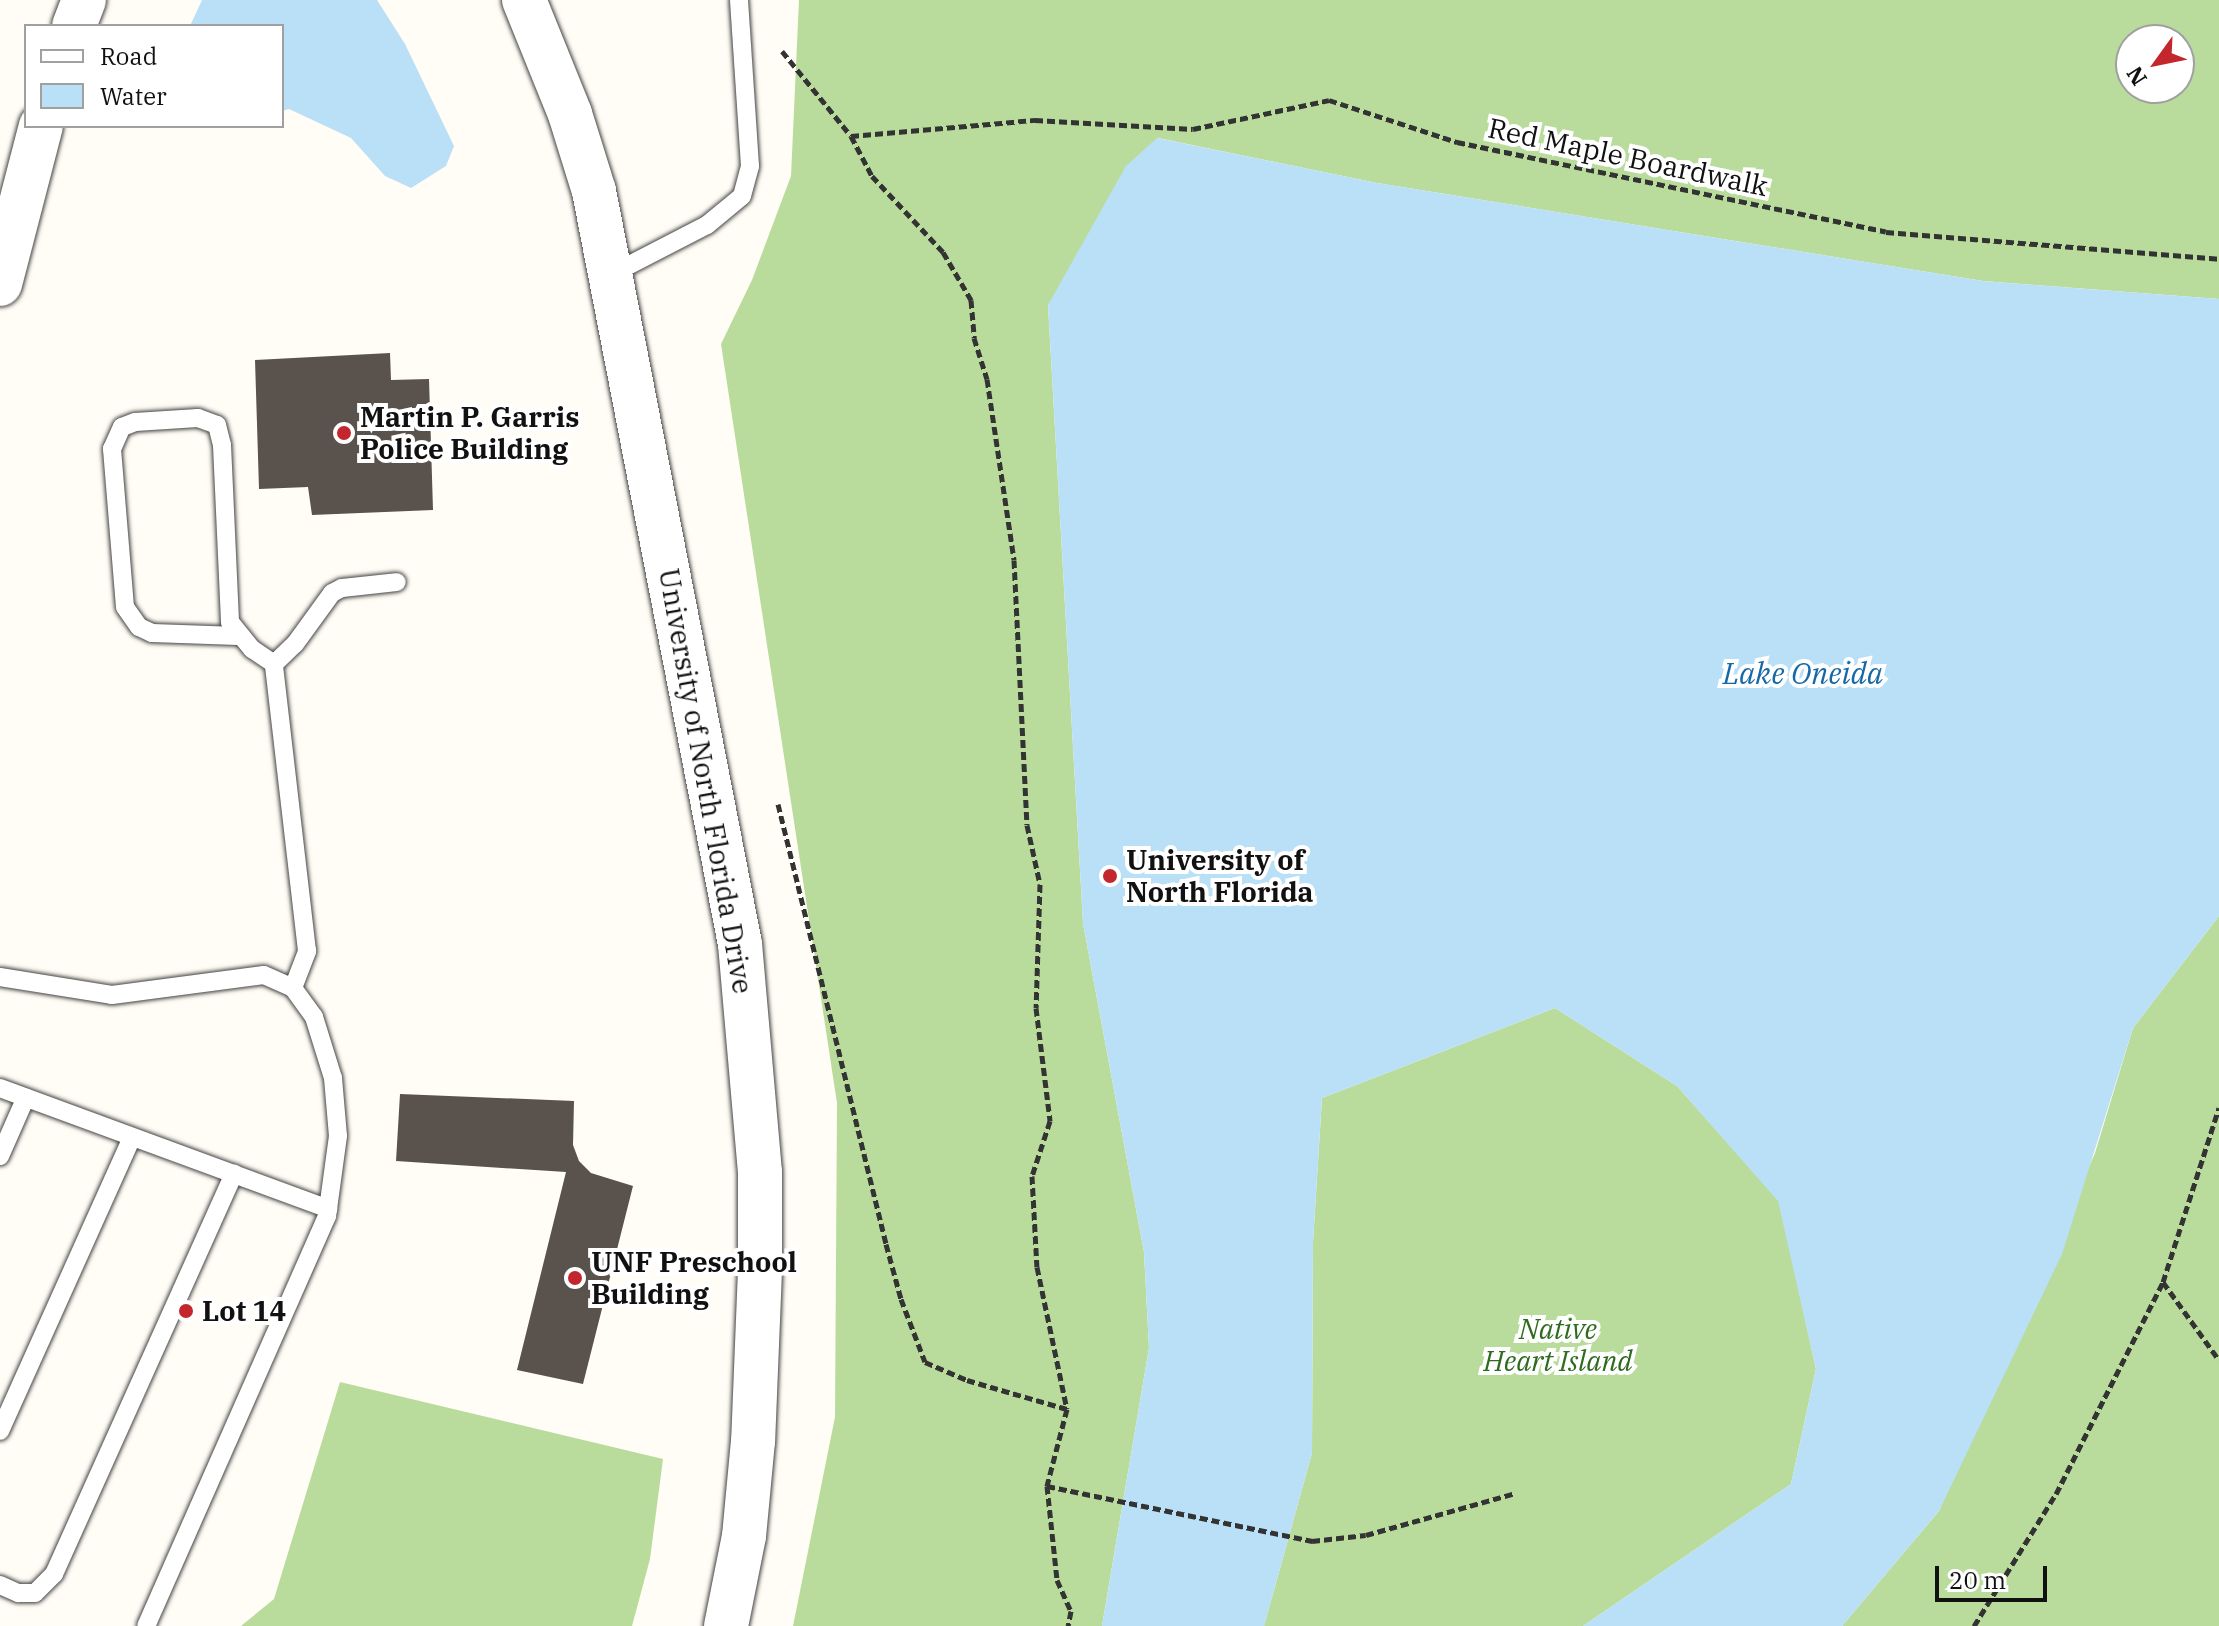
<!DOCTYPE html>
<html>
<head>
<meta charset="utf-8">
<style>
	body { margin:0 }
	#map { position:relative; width:2219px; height:1626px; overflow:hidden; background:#fffdf5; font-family:"IBM Plex Serif",serif }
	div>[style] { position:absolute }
	.forest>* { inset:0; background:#b9dc9c }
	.water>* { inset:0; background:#b9e0f7 }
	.building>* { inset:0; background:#5a524d }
	.path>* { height:5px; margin-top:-2.5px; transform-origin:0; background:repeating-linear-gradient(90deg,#333 0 8px,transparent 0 12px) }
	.roads { filter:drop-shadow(0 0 2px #444) drop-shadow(0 0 2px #444) }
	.service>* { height:18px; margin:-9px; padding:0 9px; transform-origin:9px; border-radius:9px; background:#fff }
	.tertiary>* { height:44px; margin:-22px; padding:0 22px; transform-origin:22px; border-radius:22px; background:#fff }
	.dots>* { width:22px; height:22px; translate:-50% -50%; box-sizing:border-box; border:4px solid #fff; border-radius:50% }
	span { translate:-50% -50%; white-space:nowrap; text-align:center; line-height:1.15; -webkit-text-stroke:8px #fff; paint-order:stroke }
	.street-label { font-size:28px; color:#111 }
	.poi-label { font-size:28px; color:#111; font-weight:700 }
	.left { translate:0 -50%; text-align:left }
	.park-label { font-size:28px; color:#2f6b1f; font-style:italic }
	.water-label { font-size:30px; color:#1768a6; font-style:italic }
	.legend { position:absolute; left:24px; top:24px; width:260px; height:104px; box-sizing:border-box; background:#fff; border:2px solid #a0a0a0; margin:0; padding:10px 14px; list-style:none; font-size:24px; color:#111 }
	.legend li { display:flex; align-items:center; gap:16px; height:40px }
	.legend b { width:40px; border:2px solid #a0a0a0 }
	.north { position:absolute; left:2115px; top:24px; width:80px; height:80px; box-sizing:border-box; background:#fff; border:2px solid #a0a0a0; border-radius:50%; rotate:237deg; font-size:22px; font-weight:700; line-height:32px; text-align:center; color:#111 }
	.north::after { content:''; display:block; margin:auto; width:28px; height:36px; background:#c4262e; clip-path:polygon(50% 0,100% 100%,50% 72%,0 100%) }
	.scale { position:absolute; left:1935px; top:1566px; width:112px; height:36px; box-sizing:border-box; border:4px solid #111; border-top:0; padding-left:10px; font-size:24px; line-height:28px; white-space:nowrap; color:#111; -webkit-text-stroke:6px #fff; paint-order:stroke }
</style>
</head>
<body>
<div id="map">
	<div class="forest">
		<i style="clip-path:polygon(evenodd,799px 0,2219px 0,2219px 299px,1983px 281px,1377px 183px,1158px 138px,1048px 305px,1083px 923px,1144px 1252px,1149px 1348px,1102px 1626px,793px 1626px,835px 1417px,837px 1103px,721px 344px,752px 280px,791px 176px,799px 0,2131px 40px,2179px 40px,2179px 88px,2131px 88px,2131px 40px)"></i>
		<i style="clip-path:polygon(2219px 916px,2219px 1626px,1842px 1626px,1939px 1511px,2095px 1153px,2133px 1028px)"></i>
		<i style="clip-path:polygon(1555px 1008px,1677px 1086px,1779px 1201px,1816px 1369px,1791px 1484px,1583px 1626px,1264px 1626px,1312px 1453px,1313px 1242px,1322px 1098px)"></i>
		<i style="clip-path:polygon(340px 1382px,663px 1459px,650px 1559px,632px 1626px,241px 1626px,274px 1599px)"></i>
	</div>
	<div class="water">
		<i style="clip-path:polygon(202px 0,377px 0,405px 44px,454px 146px,446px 166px,411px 188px,385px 176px,351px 138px,289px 109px,282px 111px,282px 26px,190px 26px)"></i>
		<i style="clip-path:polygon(1157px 138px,1377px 183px,1983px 281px,2219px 299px,2219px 916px,2133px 1028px,2062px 1254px,1939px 1511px,1842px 1626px,1583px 1626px,1791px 1484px,1816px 1369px,1778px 1201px,1677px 1086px,1555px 1008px,1322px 1098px,1313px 1242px,1312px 1453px,1264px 1626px,1102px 1626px,1149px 1348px,1144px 1252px,1083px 923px,1048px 305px,1126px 166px)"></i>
	</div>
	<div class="building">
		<i style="clip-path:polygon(390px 353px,391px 380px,429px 379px,433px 510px,312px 515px,308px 487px,259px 489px,255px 360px)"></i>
		<i style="clip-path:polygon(400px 1094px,574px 1101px,573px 1145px,579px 1161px,591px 1173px,633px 1186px,583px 1384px,517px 1370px,566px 1172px,396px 1161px)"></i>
	</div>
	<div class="path">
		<i style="left:782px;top:51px;width:109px;rotate:50.9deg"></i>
		<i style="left:851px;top:136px;width:45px;rotate:62.3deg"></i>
		<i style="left:872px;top:176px;width:104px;rotate:46.9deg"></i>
		<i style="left:943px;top:252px;width:56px;rotate:59.7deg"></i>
		<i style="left:971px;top:300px;width:38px;rotate:85deg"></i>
		<i style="left:974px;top:338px;width:43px;rotate:72.4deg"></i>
		<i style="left:987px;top:379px;width:183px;rotate:81.5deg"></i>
		<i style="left:1014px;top:560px;width:265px;rotate:87.2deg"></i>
		<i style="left:1027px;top:825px;width:60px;rotate:77.6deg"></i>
		<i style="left:1040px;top:884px;width:124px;rotate:91.8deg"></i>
		<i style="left:1036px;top:1008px;width:114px;rotate:82.9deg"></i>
		<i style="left:1050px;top:1121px;width:58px;rotate:108.1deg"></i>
		<i style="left:1032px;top:1176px;width:91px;rotate:86.9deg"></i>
		<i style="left:1037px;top:1267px;width:145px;rotate:78.1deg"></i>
		<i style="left:1067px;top:1409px;width:80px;rotate:104.6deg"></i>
		<i style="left:1047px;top:1486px;width:271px;rotate:11.7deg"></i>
		<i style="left:1312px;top:1541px;width:54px;rotate:-6.3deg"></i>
		<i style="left:1366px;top:1535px;width:155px;rotate:-15.7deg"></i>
		<i style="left:851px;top:136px;width:185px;rotate:-5deg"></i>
		<i style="left:1035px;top:120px;width:158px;rotate:3.3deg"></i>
		<i style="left:1193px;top:129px;width:139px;rotate:-12deg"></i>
		<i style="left:1329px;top:100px;width:135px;rotate:18.2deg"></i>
		<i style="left:1457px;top:142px;width:438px;rotate:11.8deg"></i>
		<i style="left:1886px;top:232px;width:334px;rotate:4.6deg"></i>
		<i style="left:778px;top:804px;width:453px;rotate:76.2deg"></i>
		<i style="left:886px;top:1244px;width:57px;rotate:74.7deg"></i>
		<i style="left:901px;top:1299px;width:67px;rotate:69.1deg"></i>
		<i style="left:925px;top:1362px;width:46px;rotate:23.2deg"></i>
		<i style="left:967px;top:1380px;width:104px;rotate:16.2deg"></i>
		<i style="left:2163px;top:1282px;width:96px;rotate:54.3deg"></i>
		<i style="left:1047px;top:1486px;width:95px;rotate:83.9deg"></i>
		<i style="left:1057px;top:1580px;width:34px;rotate:66deg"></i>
		<i style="left:1071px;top:1611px;width:15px;rotate:101deg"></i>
		<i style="left:1974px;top:1626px;width:155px;rotate:-58.2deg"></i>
		<i style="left:2056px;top:1494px;width:237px;rotate:-63.2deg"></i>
		<i style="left:2163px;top:1282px;width:183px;rotate:-72.2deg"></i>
	</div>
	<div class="roads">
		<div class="service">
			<i style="left:610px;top:275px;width:109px;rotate:-27.3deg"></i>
			<i style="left:707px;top:225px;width:45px;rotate:-39.6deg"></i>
			<i style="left:742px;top:196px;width:31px;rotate:-75deg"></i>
			<i style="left:750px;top:166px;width:166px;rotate:-93.8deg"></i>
			<i style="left:238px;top:636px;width:86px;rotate:-178deg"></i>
			<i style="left:152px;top:633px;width:14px;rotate:-155deg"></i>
			<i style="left:139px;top:627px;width:24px;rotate:-125deg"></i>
			<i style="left:125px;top:607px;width:159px;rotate:-94.7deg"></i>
			<i style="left:112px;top:449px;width:24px;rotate:-66deg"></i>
			<i style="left:122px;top:427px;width:14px;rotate:-21deg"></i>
			<i style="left:135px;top:422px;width:63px;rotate:-3.6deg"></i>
			<i style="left:198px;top:418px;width:20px;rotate:20deg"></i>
			<i style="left:217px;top:425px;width:21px;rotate:76deg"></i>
			<i style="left:222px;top:445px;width:177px;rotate:87.4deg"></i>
			<i style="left:230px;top:622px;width:35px;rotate:51deg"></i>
			<i style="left:252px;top:649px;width:27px;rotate:34deg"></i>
			<i style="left:0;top:977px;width:113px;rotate:9.1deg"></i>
			<i style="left:112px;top:995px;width:153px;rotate:-7.5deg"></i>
			<i style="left:264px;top:975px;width:32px;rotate:24deg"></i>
			<i style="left:293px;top:988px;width:36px;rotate:54deg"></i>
			<i style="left:314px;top:1017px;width:64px;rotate:72.7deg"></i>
			<i style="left:333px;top:1078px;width:58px;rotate:85.1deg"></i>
			<i style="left:338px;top:1136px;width:81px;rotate:97.8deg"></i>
			<i style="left:327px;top:1216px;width:448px;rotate:113.8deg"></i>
			<i style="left:293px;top:988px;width:40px;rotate:-69deg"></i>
			<i style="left:307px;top:951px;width:289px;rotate:-96.6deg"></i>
			<i style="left:274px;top:664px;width:29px;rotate:-44deg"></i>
			<i style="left:295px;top:644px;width:63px;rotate:-54deg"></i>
			<i style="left:332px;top:593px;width:11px;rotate:-27deg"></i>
			<i style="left:342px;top:588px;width:55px;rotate:-6.2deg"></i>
			<i style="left:0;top:1088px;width:350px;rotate:20.2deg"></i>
			<i style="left:0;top:1156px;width:64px;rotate:-66.2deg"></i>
			<i style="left:0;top:1431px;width:322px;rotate:-65.8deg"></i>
			<i style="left:0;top:1585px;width:20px;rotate:24deg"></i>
			<i style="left:18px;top:1593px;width:17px"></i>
			<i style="left:35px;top:1593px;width:27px;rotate:-45deg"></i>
			<i style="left:54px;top:1574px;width:439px;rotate:-65.8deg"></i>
		</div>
		<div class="tertiary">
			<i style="left:524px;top:0;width:123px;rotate:68deg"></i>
			<i style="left:570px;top:114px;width:81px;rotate:72.7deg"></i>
			<i style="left:594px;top:191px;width:767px;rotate:79.03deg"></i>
			<i style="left:740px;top:944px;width:229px;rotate:85deg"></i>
			<i style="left:760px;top:1172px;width:98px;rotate:90deg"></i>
			<i style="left:760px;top:1270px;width:171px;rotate:92.3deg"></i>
			<i style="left:753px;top:1441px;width:95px;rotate:95.4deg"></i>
			<i style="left:744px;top:1536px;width:92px;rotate:101.3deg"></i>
			<i style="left:74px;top:26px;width:28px;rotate:-69deg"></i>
			<i style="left:0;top:284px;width:163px;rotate:-75.5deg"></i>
		</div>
	</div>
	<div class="dots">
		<i style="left:344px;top:433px;background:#c4262e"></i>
		<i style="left:1110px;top:876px;background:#c4262e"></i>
		<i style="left:575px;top:1278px;background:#c4262e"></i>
		<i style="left:186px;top:1311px;background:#c4262e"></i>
	</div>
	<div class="street-label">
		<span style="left:1628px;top:157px;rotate:12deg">Red Maple Boardwalk</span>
		<span style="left:706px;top:781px;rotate:80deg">University of North Florida Drive</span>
	</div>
	<div class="poi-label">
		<span class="left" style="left:360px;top:433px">Martin P. Garris<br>Police Building</span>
		<span class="left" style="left:1126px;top:876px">University of<br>North Florida</span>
		<span class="left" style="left:591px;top:1278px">UNF Preschool<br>Building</span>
		<span class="left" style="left:202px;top:1311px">Lot 14</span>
	</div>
	<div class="park-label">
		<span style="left:1558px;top:1345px">Native<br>Heart Island</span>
	</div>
	<div class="water-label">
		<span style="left:1803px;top:673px">Lake Oneida</span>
	</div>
	<ul class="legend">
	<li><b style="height:10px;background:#fff"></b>Road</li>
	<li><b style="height:22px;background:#b9e0f7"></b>Water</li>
	</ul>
	<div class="north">N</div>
	<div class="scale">20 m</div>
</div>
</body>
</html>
